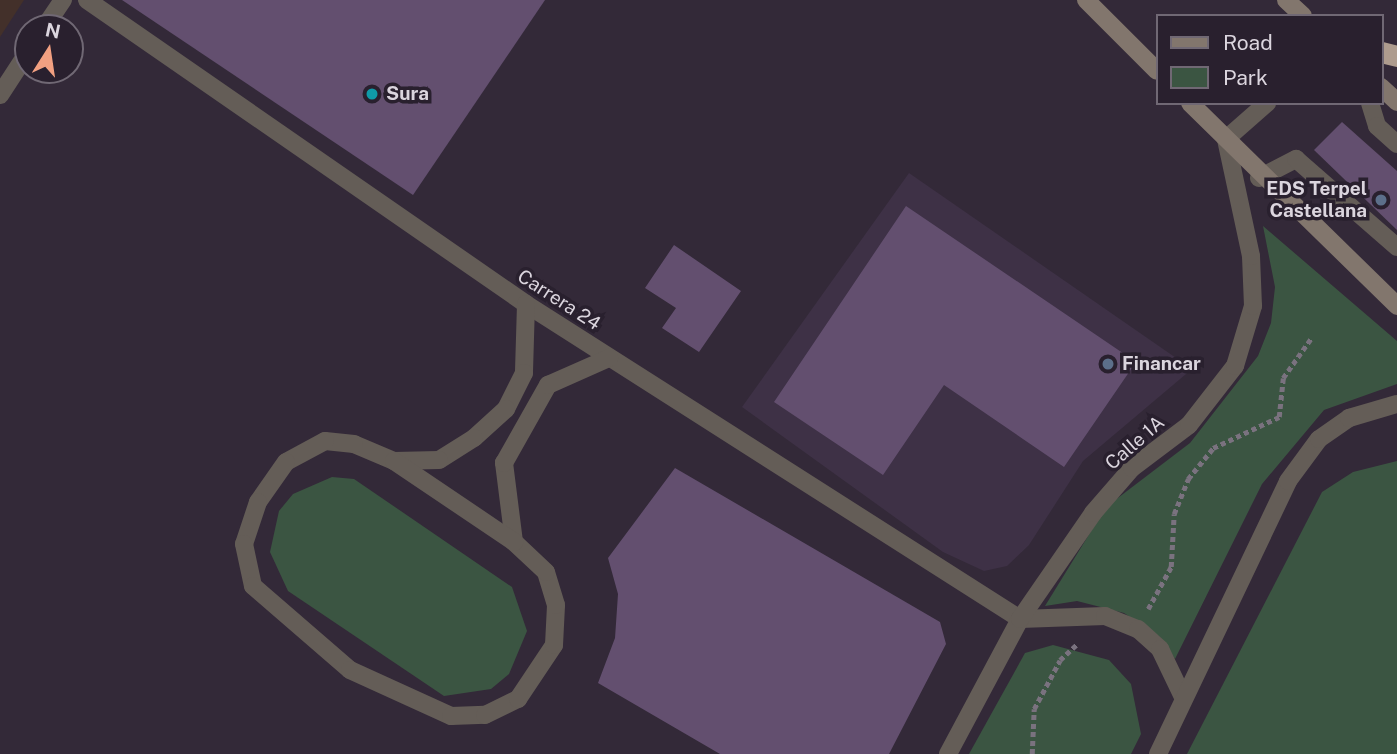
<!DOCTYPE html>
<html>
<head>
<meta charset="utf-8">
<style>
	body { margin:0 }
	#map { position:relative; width:1397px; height:754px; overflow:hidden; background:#332938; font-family:"Public Sans",sans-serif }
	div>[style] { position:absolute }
	.built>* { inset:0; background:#3e3146 }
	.education>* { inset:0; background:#43302a }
	.green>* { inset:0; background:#3b5542 }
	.building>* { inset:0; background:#634f6f }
	.path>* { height:4.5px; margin-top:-2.25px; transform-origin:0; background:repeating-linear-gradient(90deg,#7a727f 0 5px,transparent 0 8.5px) }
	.lane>* { height:18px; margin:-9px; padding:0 9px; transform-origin:9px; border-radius:9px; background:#645d57 }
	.street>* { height:18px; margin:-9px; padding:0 9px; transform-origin:9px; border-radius:9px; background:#645d57 }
	.secondary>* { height:18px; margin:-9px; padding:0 9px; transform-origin:9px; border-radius:9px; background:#82766d }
	.highway>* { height:21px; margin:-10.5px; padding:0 10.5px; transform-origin:10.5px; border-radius:10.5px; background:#ae9c8e }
	.dots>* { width:19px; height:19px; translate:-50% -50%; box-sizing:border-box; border:4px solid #29202e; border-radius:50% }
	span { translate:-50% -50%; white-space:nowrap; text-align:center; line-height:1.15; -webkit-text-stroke:7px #29202e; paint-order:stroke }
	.poi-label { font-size:19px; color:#dbd5de; font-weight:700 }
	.left { translate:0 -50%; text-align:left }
	.right { translate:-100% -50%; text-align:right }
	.street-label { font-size:19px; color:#dbd5de }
	.legend { position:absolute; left:1156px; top:14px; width:228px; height:91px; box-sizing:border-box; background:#29202e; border:2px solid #706874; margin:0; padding:9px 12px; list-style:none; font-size:21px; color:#dbd5de }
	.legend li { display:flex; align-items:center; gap:14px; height:35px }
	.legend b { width:35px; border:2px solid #706874 }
	.north { position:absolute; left:14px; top:14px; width:70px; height:70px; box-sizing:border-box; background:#29202e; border:2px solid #706874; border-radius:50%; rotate:12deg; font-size:19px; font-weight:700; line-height:28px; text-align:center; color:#dbd5de }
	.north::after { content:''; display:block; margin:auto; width:24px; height:32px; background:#f2a081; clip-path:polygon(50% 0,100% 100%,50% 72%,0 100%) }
</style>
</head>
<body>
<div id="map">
	<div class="built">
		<i style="clip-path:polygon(909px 173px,1192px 369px,1083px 461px,1029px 545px,1007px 566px,984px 571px,943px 552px,742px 407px)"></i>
	</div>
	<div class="education">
		<i style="clip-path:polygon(0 0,24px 0,0 37px)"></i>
	</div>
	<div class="green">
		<i style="clip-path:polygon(1263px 226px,1397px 341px,1397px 384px,1324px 410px,1262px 484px,1175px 659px,1160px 637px,1124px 613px,1077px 601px,1045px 606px,1106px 507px,1190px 443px,1258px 356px,1271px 323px,1275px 287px)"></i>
		<i style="clip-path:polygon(1397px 461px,1397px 754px,1187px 754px,1322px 492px,1353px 472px)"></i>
		<i style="clip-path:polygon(332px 477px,354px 479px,512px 587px,527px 631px,509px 674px,491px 689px,444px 696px,288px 591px,270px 552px,279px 511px,293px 494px)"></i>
		<i style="clip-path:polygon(1053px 645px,1109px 660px,1131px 684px,1141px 734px,1131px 754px,969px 754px,1025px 653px)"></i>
	</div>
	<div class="building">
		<i style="clip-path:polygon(122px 0,545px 0,413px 195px)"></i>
		<i style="clip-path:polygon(1342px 122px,1397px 171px,1397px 230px,1314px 150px)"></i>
		<i style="clip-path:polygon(906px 206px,1136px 362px,1064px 467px,944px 385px,883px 475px,774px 402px)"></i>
		<i style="clip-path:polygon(674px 245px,741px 291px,699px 352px,662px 328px,676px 308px,645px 288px)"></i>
		<i style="clip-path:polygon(675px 468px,940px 622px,946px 644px,889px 754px,720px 754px,598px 683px,615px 638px,618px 594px,608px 558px)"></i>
	</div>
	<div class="path">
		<i style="left:1148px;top:609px;width:48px;rotate:-61.3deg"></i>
		<i style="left:1171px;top:567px;width:53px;rotate:-86.8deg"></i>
		<i style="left:1174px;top:514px;width:38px;rotate:-68deg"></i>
		<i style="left:1188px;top:479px;width:40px;rotate:-51deg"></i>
		<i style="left:1213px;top:448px;width:73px;rotate:-25.2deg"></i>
		<i style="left:1279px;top:417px;width:39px;rotate:-84deg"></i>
		<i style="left:1283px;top:378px;width:50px;rotate:-54.7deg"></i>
		<i style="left:1032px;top:754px;width:45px;rotate:-87.5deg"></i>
		<i style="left:1034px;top:709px;width:55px;rotate:-62deg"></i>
		<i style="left:1060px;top:660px;width:23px;rotate:-43deg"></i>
	</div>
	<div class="lane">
		<i style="left:1370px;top:103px;width:24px;rotate:73deg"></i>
		<i style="left:1377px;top:126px;width:27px;rotate:42deg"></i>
		<i style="left:1226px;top:139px;width:55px;rotate:-41.3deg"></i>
		<i style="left:1259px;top:178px;width:42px;rotate:-27.2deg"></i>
		<i style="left:1296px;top:159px;width:134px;rotate:41.1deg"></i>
	</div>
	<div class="street">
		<i style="left:87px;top:0;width:534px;rotate:34.7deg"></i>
		<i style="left:526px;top:304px;width:586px;rotate:32.52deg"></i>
		<i style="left:1020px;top:619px;width:85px;rotate:-2deg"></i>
		<i style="left:1105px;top:616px;width:35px;rotate:22deg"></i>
		<i style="left:1138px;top:629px;width:30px;rotate:42deg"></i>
		<i style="left:1160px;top:649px;width:55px;rotate:64.4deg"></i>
		<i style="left:44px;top:28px;width:34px;rotate:-56deg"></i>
		<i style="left:0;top:95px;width:51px;rotate:-56.9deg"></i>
		<i style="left:526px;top:304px;width:69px;rotate:91.7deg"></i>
		<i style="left:524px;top:373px;width:40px;rotate:116.6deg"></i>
		<i style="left:506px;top:409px;width:43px;rotate:137.8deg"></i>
		<i style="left:474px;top:438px;width:41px;rotate:147.8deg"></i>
		<i style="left:439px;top:460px;width:45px;rotate:178.7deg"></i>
		<i style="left:394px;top:461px;width:43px;rotate:-157deg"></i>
		<i style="left:354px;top:444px;width:29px;rotate:-174deg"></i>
		<i style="left:325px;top:441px;width:44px;rotate:151.7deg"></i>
		<i style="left:286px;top:462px;width:49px;rotate:125deg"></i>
		<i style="left:258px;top:502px;width:44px;rotate:108.4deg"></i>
		<i style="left:244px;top:544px;width:43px;rotate:77.9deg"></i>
		<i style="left:253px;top:586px;width:128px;rotate:40.9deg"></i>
		<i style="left:350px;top:670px;width:111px;rotate:24.5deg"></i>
		<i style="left:451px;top:716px;width:34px;rotate:-2deg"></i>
		<i style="left:485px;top:715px;width:37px;rotate:-26deg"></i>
		<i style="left:518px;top:699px;width:65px;rotate:-56.3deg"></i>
		<i style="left:554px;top:645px;width:40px;rotate:-87.1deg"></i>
		<i style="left:556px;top:605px;width:34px;rotate:-107deg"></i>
		<i style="left:546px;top:572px;width:44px;rotate:-136.8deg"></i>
		<i style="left:514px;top:542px;width:80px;rotate:-97.2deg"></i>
		<i style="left:504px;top:463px;width:90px;rotate:-60.6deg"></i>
		<i style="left:548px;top:385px;width:67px;rotate:-23.9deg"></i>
		<i style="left:394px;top:461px;width:145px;rotate:34deg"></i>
		<i style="left:948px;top:754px;width:153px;rotate:-61.9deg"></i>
		<i style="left:1020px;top:619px;width:129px;rotate:-55.4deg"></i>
		<i style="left:1093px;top:513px;width:60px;rotate:-49.1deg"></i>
		<i style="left:1132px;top:468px;width:71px;rotate:-37deg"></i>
		<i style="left:1189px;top:425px;width:75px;rotate:-52.1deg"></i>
		<i style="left:1235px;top:366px;width:63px;rotate:-73.3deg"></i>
		<i style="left:1253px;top:306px;width:50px;rotate:-92.3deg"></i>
		<i style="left:1251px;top:256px;width:120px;rotate:-102.1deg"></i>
		<i style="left:1158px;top:754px;width:302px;rotate:-64.5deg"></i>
		<i style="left:1288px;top:481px;width:52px;rotate:-53.6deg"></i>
		<i style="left:1319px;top:439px;width:37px;rotate:-35deg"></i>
		<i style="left:1349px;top:418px;width:50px;rotate:-16.3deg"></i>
	</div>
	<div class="secondary">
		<i style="left:1086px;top:0;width:100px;rotate:45deg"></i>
		<i style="left:1286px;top:0;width:23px;rotate:43deg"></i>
		<i style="left:1381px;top:87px;width:22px;rotate:43deg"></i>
		<i style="left:1190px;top:103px;width:290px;rotate:44.4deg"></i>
	</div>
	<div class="highway">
		<i style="left:1381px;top:52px;width:16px;rotate:14deg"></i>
	</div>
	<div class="dots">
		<i style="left:372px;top:94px;background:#0f9aa8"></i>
		<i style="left:1381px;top:200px;background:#5c6f8a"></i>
		<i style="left:1108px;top:364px;background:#5c6f8a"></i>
	</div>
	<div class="poi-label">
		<span class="left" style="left:386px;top:94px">Sura</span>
		<span class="right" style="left:1367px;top:200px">EDS Terpel<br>Castellana</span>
		<span class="left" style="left:1122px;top:364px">Financar</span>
	</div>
	<div class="street-label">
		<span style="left:559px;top:300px;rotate:33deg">Carrera 24</span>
		<span style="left:1135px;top:443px;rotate:-41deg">Calle 1A</span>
	</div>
	<ul class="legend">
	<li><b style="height:9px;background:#82766d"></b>Road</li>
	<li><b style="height:19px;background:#3b5542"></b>Park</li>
	</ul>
	<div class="north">N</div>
</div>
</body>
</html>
